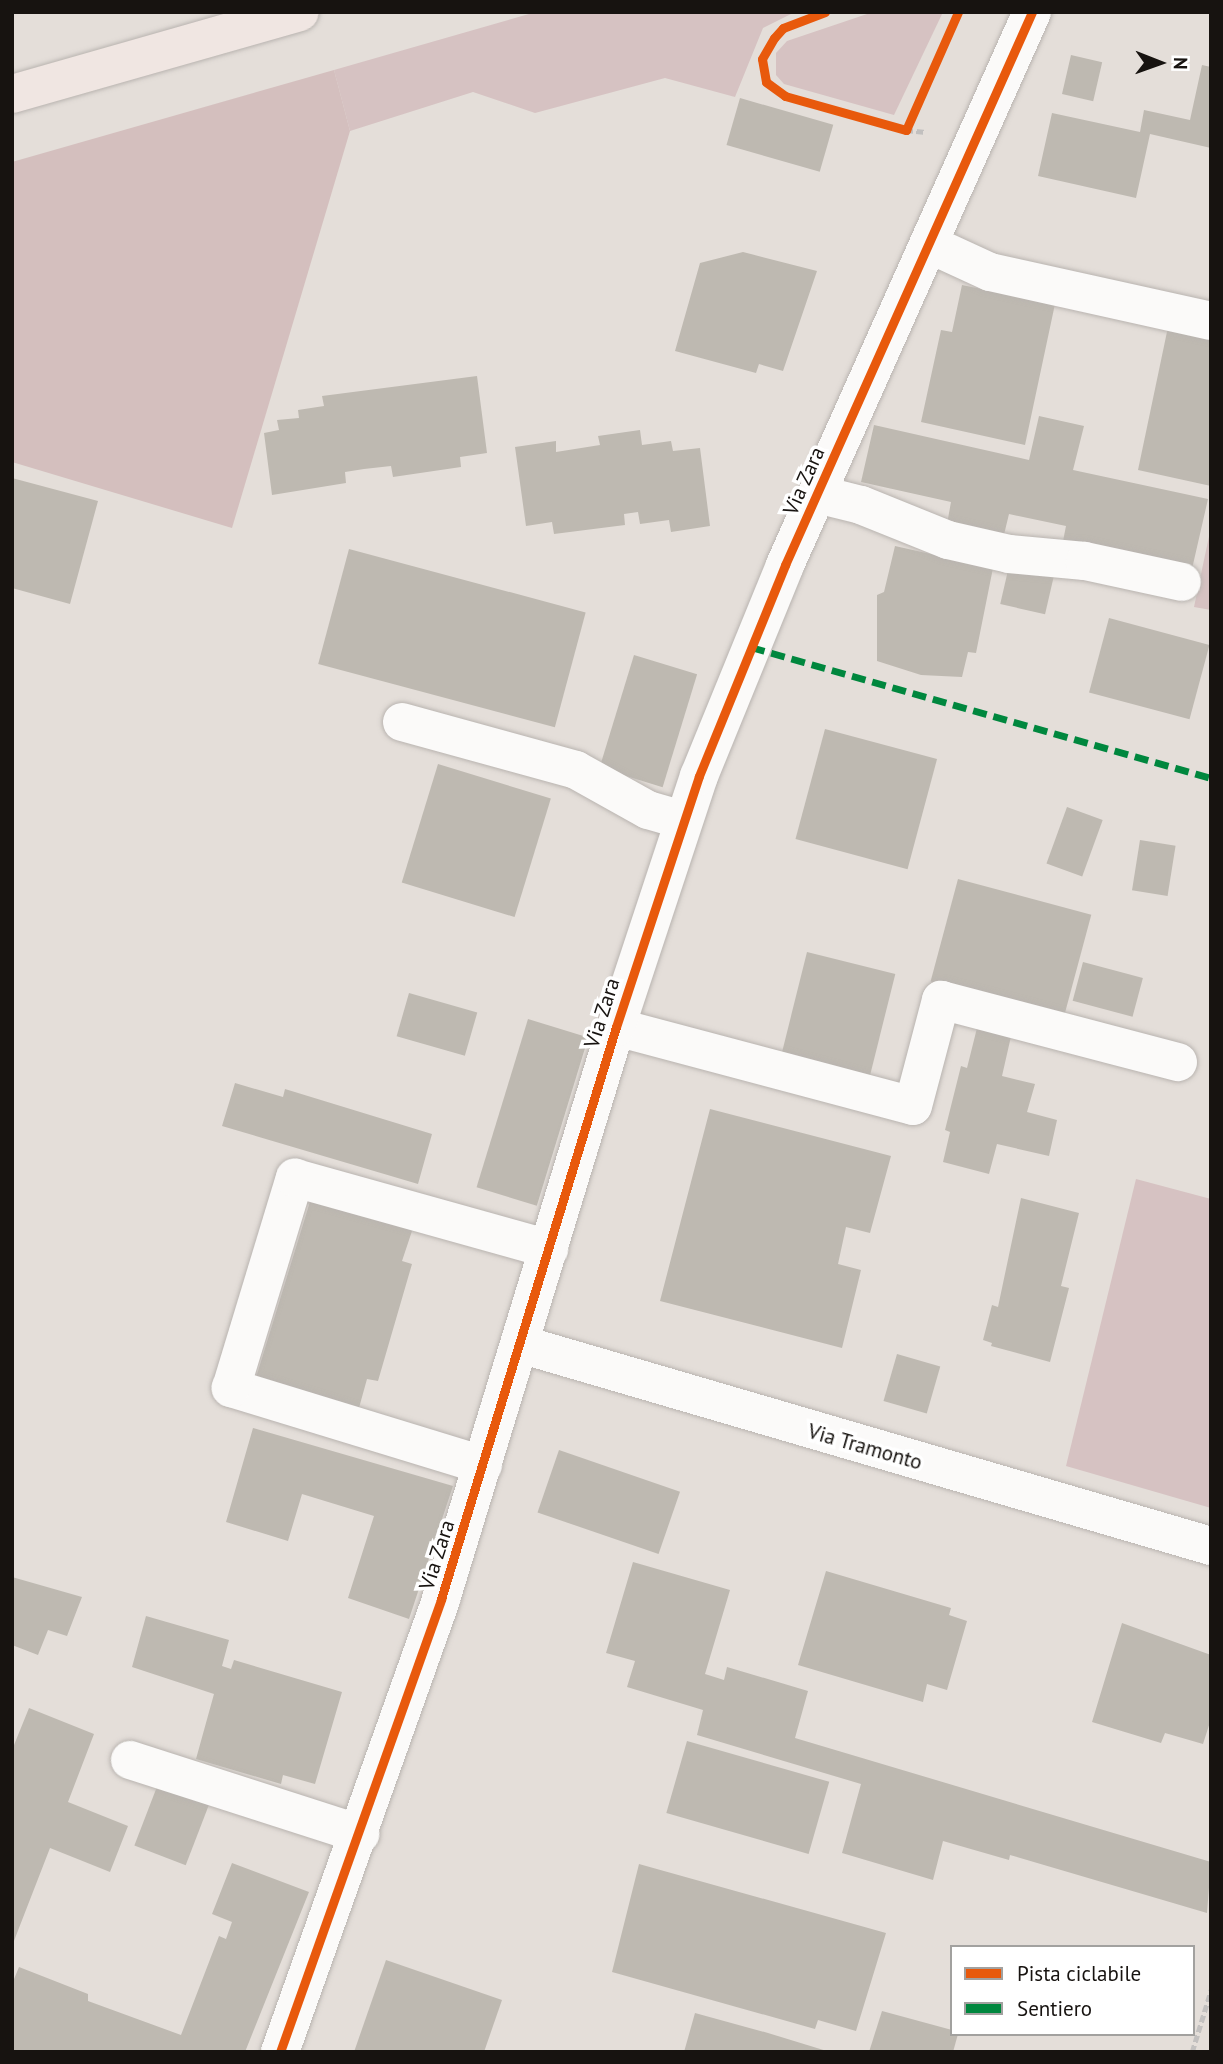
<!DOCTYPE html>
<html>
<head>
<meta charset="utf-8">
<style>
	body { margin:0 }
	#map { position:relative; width:1223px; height:2064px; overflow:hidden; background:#e4ded9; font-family:"PT Sans",sans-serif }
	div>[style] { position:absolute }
	.green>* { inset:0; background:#d6c2c2 }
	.forest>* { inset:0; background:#d4bfbe }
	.building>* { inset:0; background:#beb9b1; transform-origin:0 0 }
	.path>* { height:4.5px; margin-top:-2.25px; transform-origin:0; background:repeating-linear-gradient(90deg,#c2c0bf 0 7px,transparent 0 10.5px) }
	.roads { filter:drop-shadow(0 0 2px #b9b4b0) drop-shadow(0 0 2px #b9b4b0) }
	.minor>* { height:38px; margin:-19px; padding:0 19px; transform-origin:19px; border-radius:19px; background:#fbfaf9 }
	.highway>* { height:38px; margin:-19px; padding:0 19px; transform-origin:19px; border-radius:19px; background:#f0e6e2 }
	.quiet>* { height:7px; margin-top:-3.5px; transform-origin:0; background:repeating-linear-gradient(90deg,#00873e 0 14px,transparent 0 21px) }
	.cycleway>* { height:9px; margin:-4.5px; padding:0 4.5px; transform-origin:4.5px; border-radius:4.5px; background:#e8590c }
	span { translate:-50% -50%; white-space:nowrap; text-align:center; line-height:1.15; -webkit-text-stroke:7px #fff; paint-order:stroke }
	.street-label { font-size:21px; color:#171310 }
	.frame { position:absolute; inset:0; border:14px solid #171310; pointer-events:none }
	.legend { position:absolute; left:950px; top:1945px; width:245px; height:91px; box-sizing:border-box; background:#fff; border:2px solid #a2a19f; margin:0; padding:9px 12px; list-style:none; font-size:21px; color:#171310 }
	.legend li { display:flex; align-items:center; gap:14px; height:35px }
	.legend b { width:35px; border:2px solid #a2a19f }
	.north { position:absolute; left:1125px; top:28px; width:70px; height:70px; -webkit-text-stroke:5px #fff; paint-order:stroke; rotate:91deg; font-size:19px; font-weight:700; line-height:28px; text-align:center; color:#171310 }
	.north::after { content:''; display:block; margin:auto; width:24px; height:32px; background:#171310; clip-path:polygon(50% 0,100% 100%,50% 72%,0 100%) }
</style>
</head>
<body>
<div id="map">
	<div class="green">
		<i style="clip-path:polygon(536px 12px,795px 12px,763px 28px,735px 97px,665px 78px,535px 113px,473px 92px,350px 131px,334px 70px)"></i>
		<i style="clip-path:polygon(873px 12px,943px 12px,894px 115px,784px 84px,776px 75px,776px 53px,787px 41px)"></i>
		<i style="clip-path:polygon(1211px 527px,1211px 610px,1194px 607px)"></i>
		<i style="clip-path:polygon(1136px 1179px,1211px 1199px,1211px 1508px,1066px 1466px)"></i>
	</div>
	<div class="forest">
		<i style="clip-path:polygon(334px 70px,350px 131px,232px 528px,12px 462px,12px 162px)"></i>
	</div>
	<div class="building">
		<i style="left:1071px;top:55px;width:32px;height:40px;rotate:13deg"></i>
		<i style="clip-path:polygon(1202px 65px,1211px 67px,1211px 148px,1150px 134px,1136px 198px,1038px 176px,1052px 113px,1140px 132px,1144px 110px,1190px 120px)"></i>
		<i style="left:740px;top:98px;width:97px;height:49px;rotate:16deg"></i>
		<i style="clip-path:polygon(743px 252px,817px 271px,783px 371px,759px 364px,756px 373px,675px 351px,700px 263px)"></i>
		<i style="clip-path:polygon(962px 285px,1055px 304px,1025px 445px,921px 422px,941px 330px,952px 332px)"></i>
		<i style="clip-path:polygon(1168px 327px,1211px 336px,1211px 486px,1138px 470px)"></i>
		<i style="clip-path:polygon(477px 376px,487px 453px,460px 457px,461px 467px,393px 477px,391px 466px,364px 469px,345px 472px,346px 483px,272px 495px,264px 433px,279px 430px,277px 420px,299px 418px,298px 410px,324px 406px,322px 396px)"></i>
		<i style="clip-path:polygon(1039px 416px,1084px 426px,1073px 470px,1208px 499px,1192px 569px,1063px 541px,1066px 526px,1009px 514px,1001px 547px,945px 535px,951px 502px,861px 482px,874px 425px,1029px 460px)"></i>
		<i style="clip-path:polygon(640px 430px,642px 445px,671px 441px,673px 451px,700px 448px,710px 526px,671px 532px,669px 520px,640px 524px,638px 512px,624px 514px,625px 525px,554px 534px,552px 522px,526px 526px,515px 447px,556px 441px,556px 452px,600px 445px,598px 436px)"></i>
		<i style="clip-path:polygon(12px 478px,98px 501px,70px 604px,12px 588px)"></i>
		<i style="clip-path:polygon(895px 546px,993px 568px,976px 653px,968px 652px,962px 677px,921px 675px,877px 661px,877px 595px,884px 592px)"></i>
		<i style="left:349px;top:549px;width:245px;height:119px;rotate:15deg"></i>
		<i style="left:1009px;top:566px;width:46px;height:39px;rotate:13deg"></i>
		<i style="left:1109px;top:618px;width:104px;height:77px;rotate:15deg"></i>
		<i style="left:634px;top:655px;width:66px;height:118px;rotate:17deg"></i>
		<i style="left:825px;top:729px;width:116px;height:114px;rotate:15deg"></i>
		<i style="left:438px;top:764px;width:118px;height:124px;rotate:17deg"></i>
		<i style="left:1067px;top:807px;width:38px;height:60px;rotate:20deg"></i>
		<i style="left:1140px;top:840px;width:36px;height:51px;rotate:9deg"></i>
		<i style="left:958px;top:879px;width:138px;height:106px;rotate:15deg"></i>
		<i style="left:807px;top:952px;width:91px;height:111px;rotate:14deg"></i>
		<i style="left:1083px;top:962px;width:62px;height:40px;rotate:15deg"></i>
		<i style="left:409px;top:993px;width:71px;height:45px;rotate:16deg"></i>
		<i style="left:528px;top:1019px;width:63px;height:176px;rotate:17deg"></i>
		<i style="clip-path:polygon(978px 1024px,1012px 1032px,1002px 1076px,1035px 1084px,1027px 1112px,1057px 1120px,1049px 1156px,997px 1144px,989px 1174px,943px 1162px,950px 1132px,945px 1130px,961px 1066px,967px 1068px)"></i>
		<i style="clip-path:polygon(235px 1083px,283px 1097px,285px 1089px,432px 1134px,418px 1184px,222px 1126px)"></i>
		<i style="clip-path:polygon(710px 1109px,891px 1156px,870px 1233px,846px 1227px,838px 1264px,861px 1270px,842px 1348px,660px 1301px)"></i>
		<i style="clip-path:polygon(312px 1195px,414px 1225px,402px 1261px,412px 1264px,378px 1381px,367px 1379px,357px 1415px,254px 1384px)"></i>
		<i style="clip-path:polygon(1021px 1198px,1079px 1213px,1061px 1286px,1069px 1288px,1050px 1362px,991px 1346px,992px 1343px,983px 1340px,992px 1305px,998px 1307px)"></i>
		<i style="left:897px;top:1354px;width:45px;height:49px;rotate:16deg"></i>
		<i style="clip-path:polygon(253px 1428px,453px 1486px,409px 1619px,348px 1598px,374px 1516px,302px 1494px,288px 1541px,226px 1522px)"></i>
		<i style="left:559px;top:1450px;width:128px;height:66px;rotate:19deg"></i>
		<i style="clip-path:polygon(633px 1562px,730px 1590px,705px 1674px,724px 1680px,727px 1667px,808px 1691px,795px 1738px,1211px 1862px,1207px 1913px,1010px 1855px,1009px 1860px,943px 1841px,933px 1880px,842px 1853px,861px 1784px,697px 1735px,703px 1710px,627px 1687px,635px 1661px,606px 1653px)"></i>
		<i style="clip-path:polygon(826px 1571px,951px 1608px,949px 1615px,967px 1621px,947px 1690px,927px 1684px,923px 1702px,798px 1665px)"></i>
		<i style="clip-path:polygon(12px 1577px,82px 1597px,67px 1636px,48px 1630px,38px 1655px,12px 1645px)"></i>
		<i style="clip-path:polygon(146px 1616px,229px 1640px,222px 1666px,231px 1669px,234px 1660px,342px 1692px,315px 1784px,283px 1775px,281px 1784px,196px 1759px,214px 1694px,132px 1667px)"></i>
		<i style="clip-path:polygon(1122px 1623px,1211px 1655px,1211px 1719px,1203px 1744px,1165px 1733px,1161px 1743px,1092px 1722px)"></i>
		<i style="clip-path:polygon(29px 1708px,94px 1734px,68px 1802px,128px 1826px,110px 1872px,50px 1848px,12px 1946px,12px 1750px)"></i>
		<i style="left:687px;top:1741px;width:148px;height:75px;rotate:16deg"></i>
		<i style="left:158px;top:1784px;width:55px;height:66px;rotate:21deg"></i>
		<i style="clip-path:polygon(232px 1863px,309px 1892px,245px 2052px,12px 2052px,12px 1984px,19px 1967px,88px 1994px,88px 2001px,181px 2035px,219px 1936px,226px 1939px,232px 1922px,212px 1914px)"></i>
		<i style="clip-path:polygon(639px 1864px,886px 1933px,856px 2031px,818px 2020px,815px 2029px,612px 1972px)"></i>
		<i style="clip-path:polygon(386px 1960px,502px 2000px,484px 2052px,354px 2052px)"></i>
		<i style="clip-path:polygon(882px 2011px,952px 2030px,958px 2034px,953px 2052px,869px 2052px)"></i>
		<i style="clip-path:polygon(695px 2013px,768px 2033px,830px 2052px,684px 2052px)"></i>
	</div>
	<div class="path">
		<i style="left:906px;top:130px;width:20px;rotate:6deg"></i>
		<i style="left:1192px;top:2052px;width:65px;rotate:-73deg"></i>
	</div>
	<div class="roads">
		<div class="minor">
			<i style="left:929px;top:244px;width:67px;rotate:24.7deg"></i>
			<i style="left:990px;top:272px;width:226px;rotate:12.5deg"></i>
			<i style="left:817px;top:494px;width:45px;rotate:14deg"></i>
			<i style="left:861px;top:505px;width:94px;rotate:21.9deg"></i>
			<i style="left:948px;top:540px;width:63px;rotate:12.9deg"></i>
			<i style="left:1009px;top:554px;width:76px;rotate:5.3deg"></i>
			<i style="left:1085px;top:561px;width:99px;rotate:12.2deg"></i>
			<i style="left:402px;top:722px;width:180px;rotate:15.4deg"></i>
			<i style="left:576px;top:770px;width:82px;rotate:29.1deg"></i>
			<i style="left:648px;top:810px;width:37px;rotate:16deg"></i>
			<i style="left:616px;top:1027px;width:307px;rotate:14.9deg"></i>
			<i style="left:913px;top:1106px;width:110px;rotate:-75.2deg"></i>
			<i style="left:941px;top:1000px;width:245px;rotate:14.7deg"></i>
			<i style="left:520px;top:1344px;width:720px;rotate:16.3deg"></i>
			<i style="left:483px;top:1465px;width:264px;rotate:-163deg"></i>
			<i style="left:231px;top:1388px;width:220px;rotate:-73.1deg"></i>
			<i style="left:295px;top:1178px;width:264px;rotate:15.6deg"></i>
			<i style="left:130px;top:1760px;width:242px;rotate:17.8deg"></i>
			<i style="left:280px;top:2052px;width:481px;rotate:-70.4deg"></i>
			<i style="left:441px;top:1599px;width:598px;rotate:-72.99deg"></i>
			<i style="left:616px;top:1027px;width:264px;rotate:-71.7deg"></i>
			<i style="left:699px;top:776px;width:228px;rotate:-67.8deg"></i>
			<i style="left:785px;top:565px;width:606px;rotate:-65.93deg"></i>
		</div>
		<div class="highway">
			<i style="left:12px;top:94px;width:299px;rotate:-15.9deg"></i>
		</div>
	</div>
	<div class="quiet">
		<i style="left:751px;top:647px;width:478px;rotate:15.9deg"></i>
	</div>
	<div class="cycleway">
		<i style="left:825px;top:12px;width:45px;rotate:159.1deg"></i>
		<i style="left:783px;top:28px;width:13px;rotate:132deg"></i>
		<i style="left:774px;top:38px;width:24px;rotate:120deg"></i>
		<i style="left:762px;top:59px;width:23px;rotate:80deg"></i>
		<i style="left:766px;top:82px;width:24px;rotate:36deg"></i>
		<i style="left:785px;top:96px;width:126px;rotate:15.7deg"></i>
		<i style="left:906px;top:130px;width:129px;rotate:-66.2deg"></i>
		<i style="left:280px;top:2052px;width:481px;rotate:-70.4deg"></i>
		<i style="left:441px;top:1599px;width:598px;rotate:-72.99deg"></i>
		<i style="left:616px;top:1027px;width:264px;rotate:-71.7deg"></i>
		<i style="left:699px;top:776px;width:228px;rotate:-67.8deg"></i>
		<i style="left:785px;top:565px;width:606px;rotate:-65.93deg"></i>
	</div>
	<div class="street-label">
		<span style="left:804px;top:481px;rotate:-66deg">Via Zara</span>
		<span style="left:602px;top:1013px;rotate:-72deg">Via Zara</span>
		<span style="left:865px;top:1447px;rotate:16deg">Via Tramonto</span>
		<span style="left:437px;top:1555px;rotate:-72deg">Via Zara</span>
	</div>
	<div class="frame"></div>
	<ul class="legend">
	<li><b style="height:9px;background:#e8590c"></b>Pista ciclabile</li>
	<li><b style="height:9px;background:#00873e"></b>Sentiero</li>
	</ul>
	<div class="north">N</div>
</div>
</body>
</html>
